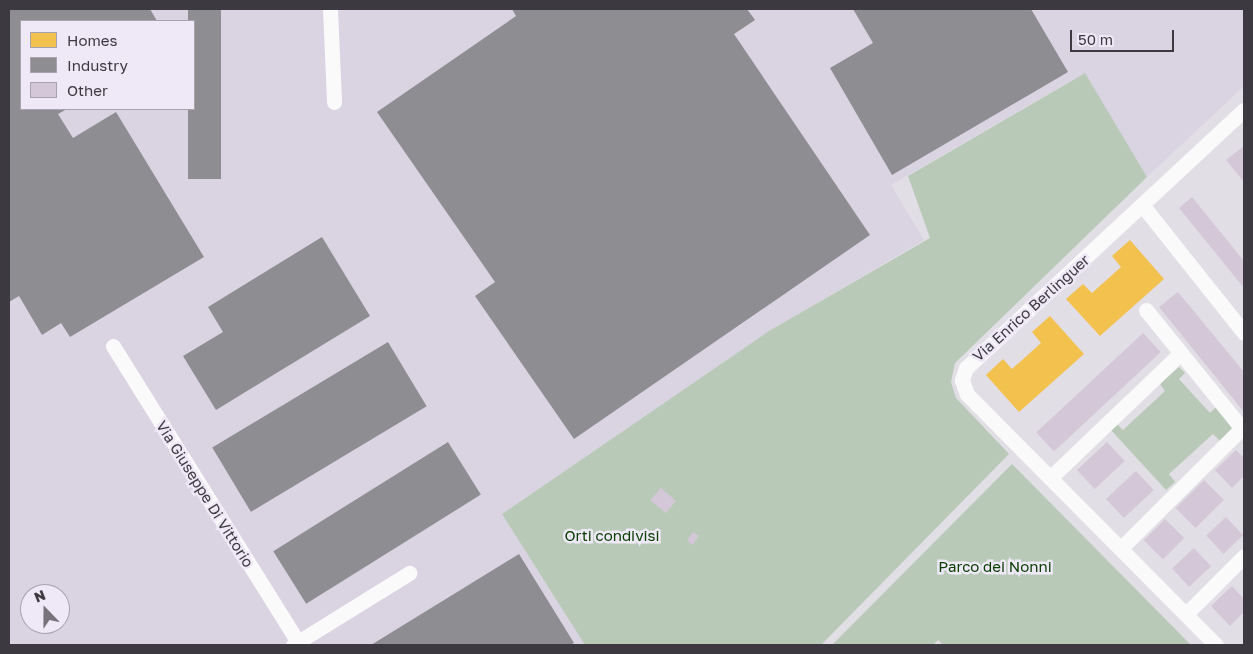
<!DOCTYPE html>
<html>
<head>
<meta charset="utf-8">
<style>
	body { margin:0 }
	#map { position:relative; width:1253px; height:654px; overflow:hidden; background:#e2dee6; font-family:"Golos Text",sans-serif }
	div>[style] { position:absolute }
	.built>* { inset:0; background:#d9d3e2 }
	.green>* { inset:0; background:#b8c9b7 }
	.homes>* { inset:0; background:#f2c14e }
	.industry>* { inset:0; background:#8d8d92; transform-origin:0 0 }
	.building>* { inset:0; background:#d4c7d7; transform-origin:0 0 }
	.street>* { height:15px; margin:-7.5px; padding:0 7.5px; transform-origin:7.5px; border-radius:7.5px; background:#fbfafb }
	span { translate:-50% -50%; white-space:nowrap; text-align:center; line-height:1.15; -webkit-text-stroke:5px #eee8f7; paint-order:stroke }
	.street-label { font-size:15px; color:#3c3a40 }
	.park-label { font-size:15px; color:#094000 }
	.frame { position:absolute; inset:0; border:10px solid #3c3a40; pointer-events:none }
	.legend { position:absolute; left:20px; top:20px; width:175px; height:90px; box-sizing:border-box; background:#eee8f7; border:1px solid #a7a2ae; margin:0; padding:6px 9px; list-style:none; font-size:15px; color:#3c3a40 }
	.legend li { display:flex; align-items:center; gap:10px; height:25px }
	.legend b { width:25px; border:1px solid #a7a2ae }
	.north { position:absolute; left:20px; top:584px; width:50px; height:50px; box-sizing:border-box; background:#eee8f7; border:1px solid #a7a2ae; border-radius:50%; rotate:338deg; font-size:14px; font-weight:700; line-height:20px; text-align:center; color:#3c3a40 }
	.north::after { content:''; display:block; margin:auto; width:18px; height:22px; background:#76737a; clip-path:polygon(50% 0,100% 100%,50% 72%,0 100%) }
	.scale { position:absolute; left:1070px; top:30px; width:104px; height:22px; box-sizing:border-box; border:2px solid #3c3a40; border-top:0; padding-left:6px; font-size:15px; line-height:18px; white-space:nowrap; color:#3c3a40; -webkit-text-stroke:4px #eee8f7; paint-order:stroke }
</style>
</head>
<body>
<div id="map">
	<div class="built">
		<i style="clip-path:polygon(evenodd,9px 9px,1244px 9px,1244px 86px,1147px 177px,1084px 73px,891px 185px,924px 240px,769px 331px,502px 514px,585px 645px,9px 645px,9px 9px,21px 21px,194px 21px,194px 109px,21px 109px,21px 21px,9px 9px,30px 594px,60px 594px,60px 624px,30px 624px,30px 594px)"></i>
	</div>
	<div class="green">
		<i style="clip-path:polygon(1085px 73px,1147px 177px,955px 363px,951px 382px,956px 398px,1009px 454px,821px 645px,585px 645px,502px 514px,769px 331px,930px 238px,908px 176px)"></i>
		<i style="clip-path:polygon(1179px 367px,1185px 373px,1179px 379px,1210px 413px,1216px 407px,1235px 427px,1220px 441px,1213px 434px,1169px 474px,1175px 482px,1166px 490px,1111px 430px,1117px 424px,1123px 430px,1165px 391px,1160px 384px)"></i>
		<i style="clip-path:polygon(1012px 464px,1096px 549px,1191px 645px,943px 645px,938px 640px,933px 645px,832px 645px)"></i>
	</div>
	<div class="homes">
		<i style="clip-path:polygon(1130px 240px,1164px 279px,1100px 336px,1066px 299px,1083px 284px,1092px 293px,1121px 267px,1112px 256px)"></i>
		<i style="clip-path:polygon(1050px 316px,1084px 354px,1019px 412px,986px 375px,1003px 359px,1012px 369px,1041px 343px,1032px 332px)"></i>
	</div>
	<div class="industry">
		<i style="clip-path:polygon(9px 9px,150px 9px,157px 21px,21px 21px,21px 109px,67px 109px,58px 114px,73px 138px,116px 112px,204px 257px,70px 337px,61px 323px,42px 335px,19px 296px,9px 302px)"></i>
		<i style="left:188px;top:9px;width:33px;height:170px"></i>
		<i style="clip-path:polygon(512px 9px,747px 9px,755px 20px,734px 34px,870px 235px,574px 439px,475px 296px,495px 282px,377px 112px,516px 16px)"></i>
		<i style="clip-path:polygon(853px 9px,1031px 9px,1068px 72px,892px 175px,830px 68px,873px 43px)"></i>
		<i style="clip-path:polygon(322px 237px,370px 316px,216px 410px,183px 356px,223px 332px,208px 307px)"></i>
		<i style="left:388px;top:342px;width:75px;height:205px;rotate:59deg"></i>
		<i style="left:448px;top:442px;width:62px;height:206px;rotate:58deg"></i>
		<i style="clip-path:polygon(519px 554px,574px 643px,570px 645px,371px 645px)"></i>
	</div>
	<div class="building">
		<i style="clip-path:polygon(1244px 146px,1244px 182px,1226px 160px)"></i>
		<i style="clip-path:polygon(1192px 197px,1244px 261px,1244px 288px,1179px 208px)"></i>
		<i style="clip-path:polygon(1178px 292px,1244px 372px,1244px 412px,1159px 307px)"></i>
		<i style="left:1143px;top:333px;width:26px;height:146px;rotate:47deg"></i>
		<i style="left:1107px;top:442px;width:26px;height:41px;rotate:47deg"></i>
		<i style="clip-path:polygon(1236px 450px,1244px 458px,1244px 476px,1232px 488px,1215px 470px)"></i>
		<i style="left:1136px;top:471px;width:26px;height:41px;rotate:47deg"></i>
		<i style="left:1204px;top:480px;width:28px;height:40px;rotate:45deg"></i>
		<i style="left:661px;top:488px;width:20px;height:16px;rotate:41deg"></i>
		<i style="left:1226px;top:517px;width:25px;height:27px;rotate:47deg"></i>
		<i style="left:1165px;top:519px;width:27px;height:30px;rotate:45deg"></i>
		<i style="left:693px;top:532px;width:7px;height:11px;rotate:34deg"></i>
		<i style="left:1194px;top:548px;width:25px;height:30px;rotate:47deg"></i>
		<i style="clip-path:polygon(1232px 586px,1244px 599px,1244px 612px,1230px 626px,1211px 606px)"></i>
	</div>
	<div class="street">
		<i style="left:330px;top:9px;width:93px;rotate:87.5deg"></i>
		<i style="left:1143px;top:206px;width:162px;rotate:51.5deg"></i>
		<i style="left:1146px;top:310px;width:156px;rotate:51deg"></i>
		<i style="left:113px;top:346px;width:349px;rotate:58deg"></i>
		<i style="left:1050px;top:478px;width:181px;rotate:-43.7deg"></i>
		<i style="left:1121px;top:548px;width:170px;rotate:-44.8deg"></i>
		<i style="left:1186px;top:614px;width:82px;rotate:-45deg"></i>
		<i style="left:293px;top:645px;width:137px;rotate:-31.8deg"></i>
		<i style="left:1216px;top:645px;width:354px;rotate:-134.8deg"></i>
		<i style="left:967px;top:394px;width:15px;rotate:-110deg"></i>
		<i style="left:962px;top:380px;width:13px;rotate:-72deg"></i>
		<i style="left:966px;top:368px;width:379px;rotate:-42.9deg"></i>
	</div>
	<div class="street-label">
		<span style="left:1031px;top:308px;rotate:-42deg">Via Enrico Berlinguer</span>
		<span style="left:205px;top:494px;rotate:58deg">Via Giuseppe Di Vittorio</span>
	</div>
	<div class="park-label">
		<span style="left:612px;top:536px">Orti condivisi</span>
		<span style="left:995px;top:567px">Parco dei Nonni</span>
	</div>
	<div class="frame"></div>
	<ul class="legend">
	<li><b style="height:14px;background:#f2c14e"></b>Homes</li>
	<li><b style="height:14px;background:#8d8d92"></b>Industry</li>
	<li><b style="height:14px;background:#d4c7d7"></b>Other</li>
	</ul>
	<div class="north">N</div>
	<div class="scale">50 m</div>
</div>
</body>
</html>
